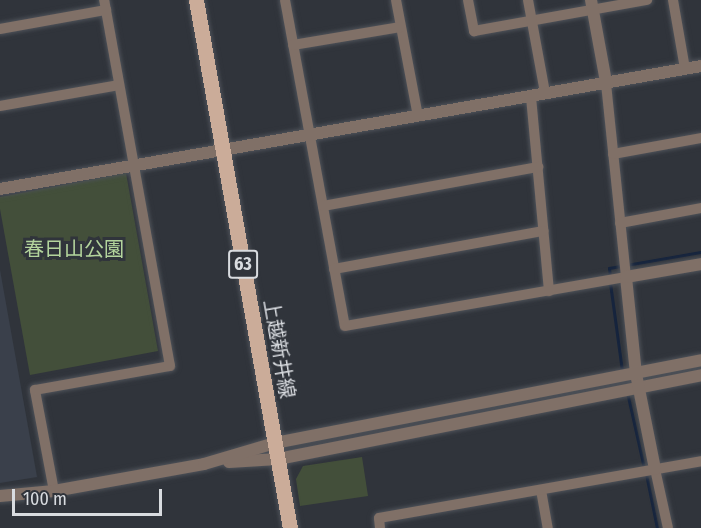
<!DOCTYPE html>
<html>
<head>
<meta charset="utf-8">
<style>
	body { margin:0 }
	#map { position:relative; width:701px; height:528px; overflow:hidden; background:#30343b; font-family:"Fira Sans Condensed","Noto Sans JP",sans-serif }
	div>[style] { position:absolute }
	.built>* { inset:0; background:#3a404b }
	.green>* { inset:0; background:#434f3a }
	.stream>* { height:3px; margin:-1.5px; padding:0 1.5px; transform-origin:1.5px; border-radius:1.5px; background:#16243d }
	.roads { filter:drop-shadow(0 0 2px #4e5259) drop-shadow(0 0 2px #4e5259) }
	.minor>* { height:10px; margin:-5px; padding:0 5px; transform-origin:5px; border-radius:5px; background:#807067 }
	.tertiary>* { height:12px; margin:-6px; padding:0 6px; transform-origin:6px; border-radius:6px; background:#807067 }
	.primary>* { height:15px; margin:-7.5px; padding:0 7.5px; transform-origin:7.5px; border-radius:7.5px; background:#cbac99 }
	span { translate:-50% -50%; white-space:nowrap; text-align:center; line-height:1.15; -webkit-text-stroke:6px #30343b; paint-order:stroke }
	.shield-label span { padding:2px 4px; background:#30343b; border:2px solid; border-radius:4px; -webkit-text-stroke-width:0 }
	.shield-label { font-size:18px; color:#d9dce0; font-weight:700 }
	.park-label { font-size:20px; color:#b3d49c }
	.street-label { font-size:20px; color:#d9dce0 }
	.scale { position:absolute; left:12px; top:489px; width:150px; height:27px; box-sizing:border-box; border:3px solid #d9dce0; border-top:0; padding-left:8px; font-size:18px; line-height:21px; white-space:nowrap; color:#d9dce0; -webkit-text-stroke:4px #30343b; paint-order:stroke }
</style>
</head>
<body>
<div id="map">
	<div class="built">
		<i style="clip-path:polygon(0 270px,37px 477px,0 483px)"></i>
	</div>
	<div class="green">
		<i style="clip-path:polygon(126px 173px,158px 351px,30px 375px,0 209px,0 197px)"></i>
		<i style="clip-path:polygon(362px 457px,368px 496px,300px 506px,296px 479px,303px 466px)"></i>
	</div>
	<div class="stream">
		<i style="left:610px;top:276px;width:8px;rotate:-97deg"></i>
		<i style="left:609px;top:268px;width:93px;rotate:-9.9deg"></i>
		<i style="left:610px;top:283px;width:89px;rotate:82.2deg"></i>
		<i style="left:627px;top:392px;width:78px;rotate:77.4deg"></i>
		<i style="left:646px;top:474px;width:55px;rotate:78.5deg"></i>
	</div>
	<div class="roads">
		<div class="minor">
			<i style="left:285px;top:0;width:331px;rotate:79.6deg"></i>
			<i style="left:345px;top:326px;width:285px;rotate:-9.9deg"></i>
			<i style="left:626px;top:277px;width:196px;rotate:-95.9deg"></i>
			<i style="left:396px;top:0;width:118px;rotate:79.3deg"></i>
			<i style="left:468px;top:0;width:32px;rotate:79deg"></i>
			<i style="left:474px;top:31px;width:176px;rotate:-10.2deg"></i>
			<i style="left:528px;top:0;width:95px;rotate:79.6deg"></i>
			<i style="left:673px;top:0;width:70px;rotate:80.1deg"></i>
			<i style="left:0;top:29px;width:108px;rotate:-10.2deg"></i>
			<i style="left:293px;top:45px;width:109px;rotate:-9.5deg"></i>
			<i style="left:531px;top:97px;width:195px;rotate:84.7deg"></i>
			<i style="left:0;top:106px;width:121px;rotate:-10deg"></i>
			<i style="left:613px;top:154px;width:89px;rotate:-10.3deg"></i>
			<i style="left:323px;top:206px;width:219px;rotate:-10.3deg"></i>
			<i style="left:620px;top:223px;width:82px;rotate:-10.5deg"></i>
			<i style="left:334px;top:269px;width:213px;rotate:-10.3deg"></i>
			<i style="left:655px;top:469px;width:60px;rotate:77.6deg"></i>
			<i style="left:541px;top:490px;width:39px;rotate:80deg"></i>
			<i style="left:54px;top:491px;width:103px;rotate:-100.7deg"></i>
			<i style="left:35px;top:390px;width:137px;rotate:-10.1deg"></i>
			<i style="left:170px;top:366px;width:372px;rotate:-100.2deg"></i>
			<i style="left:380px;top:528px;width:10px;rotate:-96deg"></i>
			<i style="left:379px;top:518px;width:327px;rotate:-10deg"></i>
		</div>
		<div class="tertiary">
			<i style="left:591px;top:0;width:83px;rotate:79.6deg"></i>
			<i style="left:0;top:189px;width:712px;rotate:-9.95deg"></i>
			<i style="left:229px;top:462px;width:49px;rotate:-3.5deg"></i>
			<i style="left:278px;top:459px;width:431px;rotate:-11.2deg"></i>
			<i style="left:655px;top:469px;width:97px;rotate:-101.3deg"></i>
			<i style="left:636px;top:374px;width:98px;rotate:-95.9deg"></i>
			<i style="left:626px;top:277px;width:76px;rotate:-9.8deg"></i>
			<i style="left:0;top:496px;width:54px;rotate:-5.3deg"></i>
			<i style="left:54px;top:491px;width:152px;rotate:-10.2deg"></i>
			<i style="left:204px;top:464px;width:74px;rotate:-16.5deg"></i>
			<i style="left:275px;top:443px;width:434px;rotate:-11deg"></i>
		</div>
		<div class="primary">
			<i style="left:196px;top:0;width:536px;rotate:79.91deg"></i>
		</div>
	</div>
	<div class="shield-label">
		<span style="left:243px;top:264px">63</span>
	</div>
	<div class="park-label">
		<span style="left:74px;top:249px">春日山公園</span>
	</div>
	<div class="street-label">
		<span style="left:279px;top:349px;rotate:80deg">上越新井線</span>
	</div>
	<div class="scale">100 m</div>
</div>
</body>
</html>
